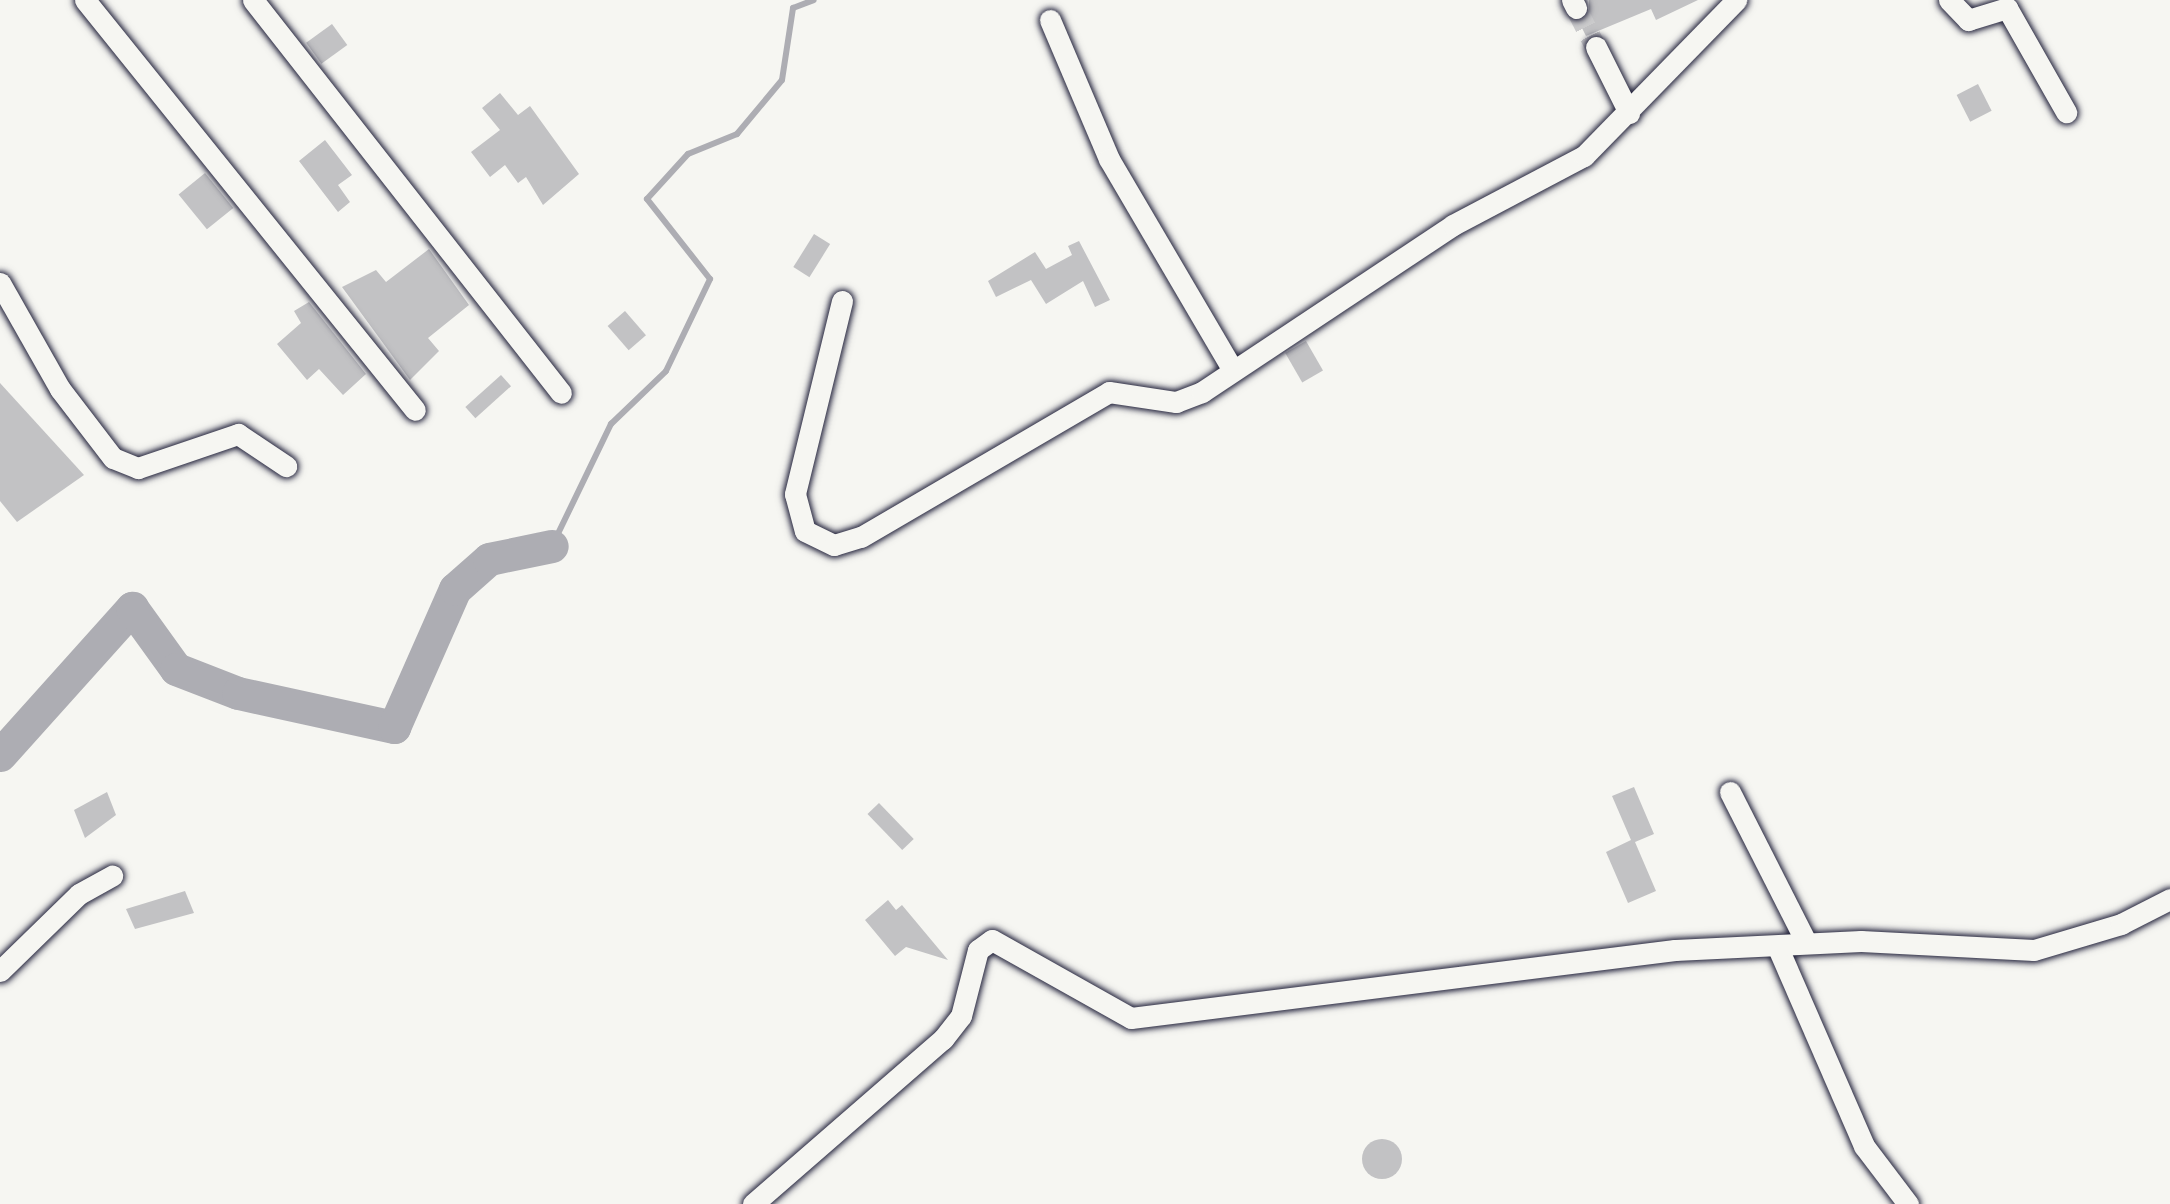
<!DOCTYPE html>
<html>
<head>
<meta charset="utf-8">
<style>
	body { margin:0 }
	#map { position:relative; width:2170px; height:1204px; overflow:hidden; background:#f6f6f2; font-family:Pangolin,sans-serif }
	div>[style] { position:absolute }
	.stream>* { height:6px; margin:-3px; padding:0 3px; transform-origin:3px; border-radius:3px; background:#adadb3 }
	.river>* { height:33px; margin:-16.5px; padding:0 16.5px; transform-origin:16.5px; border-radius:16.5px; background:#adadb3 }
	.building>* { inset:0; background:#c2c2c4; transform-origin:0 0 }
	.round { border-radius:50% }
	.street-tunnel>* { height:21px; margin-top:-10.5px; transform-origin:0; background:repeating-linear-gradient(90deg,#cccccd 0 21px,transparent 0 31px) }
	.roads { filter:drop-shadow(0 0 3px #22223b) drop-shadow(0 0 3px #22223b) }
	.street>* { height:21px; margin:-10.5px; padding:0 10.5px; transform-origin:10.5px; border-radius:10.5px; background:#f6f6f2 }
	span { translate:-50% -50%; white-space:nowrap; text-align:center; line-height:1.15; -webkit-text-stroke:9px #f6f6f2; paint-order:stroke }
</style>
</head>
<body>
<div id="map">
	<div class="stream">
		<i style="left:552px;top:546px;width:136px;rotate:-64.2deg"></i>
		<i style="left:611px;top:424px;width:76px;rotate:-43.9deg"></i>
		<i style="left:666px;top:371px;width:102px;rotate:-64.4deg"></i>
		<i style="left:710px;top:279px;width:102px;rotate:-128.2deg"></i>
		<i style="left:647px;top:199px;width:61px;rotate:-47.7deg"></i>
		<i style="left:688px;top:154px;width:53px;rotate:-22.2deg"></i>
		<i style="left:737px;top:134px;width:70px;rotate:-50.2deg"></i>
		<i style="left:782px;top:80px;width:73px;rotate:-81.3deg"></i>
		<i style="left:793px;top:8px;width:22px;rotate:-21deg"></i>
	</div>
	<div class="river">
		<i style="left:0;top:755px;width:198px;rotate:-48.1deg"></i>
		<i style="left:132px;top:608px;width:75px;rotate:54.2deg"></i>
		<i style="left:176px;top:669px;width:66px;rotate:21.2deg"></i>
		<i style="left:238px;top:693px;width:160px;rotate:12.3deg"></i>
		<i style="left:394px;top:727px;width:151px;rotate:-66.2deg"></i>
		<i style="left:455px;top:589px;width:45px;rotate:-41.4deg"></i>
		<i style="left:489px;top:559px;width:64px;rotate:-11.7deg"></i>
	</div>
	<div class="building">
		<i style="clip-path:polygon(1589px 0,1698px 0,1656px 20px,1651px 9px,1586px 36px,1579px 22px,1589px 15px)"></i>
		<i style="left:332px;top:24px;width:26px;height:32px;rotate:54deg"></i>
		<i style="left:1978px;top:84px;width:30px;height:24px;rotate:63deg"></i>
		<i style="clip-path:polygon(500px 93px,518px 115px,530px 106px,579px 174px,543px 205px,526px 177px,518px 183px,505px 165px,490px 177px,471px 152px,500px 130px,482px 108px)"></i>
		<i style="clip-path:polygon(325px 140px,352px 175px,338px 185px,350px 202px,338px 212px,299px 161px)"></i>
		<i style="left:205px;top:173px;width:45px;height:34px;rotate:51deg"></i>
		<i style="left:814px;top:234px;width:19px;height:39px;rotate:32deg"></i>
		<i style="clip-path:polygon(1079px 241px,1110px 300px,1095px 307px,1083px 281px,1046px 304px,1031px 280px,996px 297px,988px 281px,1035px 252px,1046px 269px,1072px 255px,1068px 246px)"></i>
		<i style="clip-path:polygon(429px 249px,469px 305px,428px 338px,439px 351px,410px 380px,342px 287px,376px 270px,386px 282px)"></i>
		<i style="clip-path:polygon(309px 302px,366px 374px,343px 395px,319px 369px,307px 380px,277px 344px,301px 323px,294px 311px)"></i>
		<i style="left:625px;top:311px;width:32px;height:23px;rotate:49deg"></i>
		<i style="left:1306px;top:341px;width:34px;height:24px;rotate:60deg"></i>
		<i style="left:501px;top:375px;width:15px;height:48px;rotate:48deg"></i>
		<i style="clip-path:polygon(0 383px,84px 475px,17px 522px,0 501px)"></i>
		<i style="clip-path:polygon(1634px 787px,1654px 834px,1635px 842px,1656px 891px,1628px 903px,1606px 852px,1631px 840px,1612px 796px)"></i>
		<i style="clip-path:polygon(107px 792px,116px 815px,85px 838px,74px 810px)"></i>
		<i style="left:879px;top:803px;width:50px;height:16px;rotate:46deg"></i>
		<i style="clip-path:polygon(185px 891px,194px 913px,135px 929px,126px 909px)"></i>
		<i style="clip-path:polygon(888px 900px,896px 910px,902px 905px,948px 960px,906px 947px,895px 956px,865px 920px)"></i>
		<i class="round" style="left:1362px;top:1139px;width:40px;height:40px"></i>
	</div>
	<div class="street-tunnel">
		<i style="left:1576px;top:8px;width:44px;rotate:62.9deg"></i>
	</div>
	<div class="roads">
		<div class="street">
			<i style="left:85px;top:0;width:526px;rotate:51.17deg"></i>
			<i style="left:253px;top:0;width:499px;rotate:51.9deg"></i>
			<i style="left:1572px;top:0;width:9px;rotate:63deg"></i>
			<i style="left:1949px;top:0;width:28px;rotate:46deg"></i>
			<i style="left:1968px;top:20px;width:41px;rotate:-17.1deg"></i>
			<i style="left:2007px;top:8px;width:120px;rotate:60.4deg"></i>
			<i style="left:1050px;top:20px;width:151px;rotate:67deg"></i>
			<i style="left:1109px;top:159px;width:245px;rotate:59.6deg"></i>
			<i style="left:1596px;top:47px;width:74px;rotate:63.4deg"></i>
			<i style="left:0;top:283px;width:122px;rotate:60.5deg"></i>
			<i style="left:60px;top:389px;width:87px;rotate:52.5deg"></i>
			<i style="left:113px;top:458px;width:27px;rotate:22deg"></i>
			<i style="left:138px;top:468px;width:106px;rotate:-18.8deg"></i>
			<i style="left:238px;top:434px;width:58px;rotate:33.7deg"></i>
			<i style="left:842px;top:301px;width:199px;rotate:103.7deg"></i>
			<i style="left:795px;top:494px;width:38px;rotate:75deg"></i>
			<i style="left:805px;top:531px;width:32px;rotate:26deg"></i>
			<i style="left:834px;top:545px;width:28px;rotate:-17deg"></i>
			<i style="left:861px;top:537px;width:287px;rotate:-30.3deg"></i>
			<i style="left:1109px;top:392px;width:68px;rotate:8.5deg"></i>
			<i style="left:1176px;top:402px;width:28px;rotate:-21deg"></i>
			<i style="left:1202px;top:392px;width:301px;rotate:-33.6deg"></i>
			<i style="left:1453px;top:225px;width:148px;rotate:-27.8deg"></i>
			<i style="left:1584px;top:156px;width:218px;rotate:-45.7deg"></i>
			<i style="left:1730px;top:792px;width:168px;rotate:63.1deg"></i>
			<i style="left:1778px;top:948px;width:216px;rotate:66.5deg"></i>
			<i style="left:1864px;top:1146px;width:73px;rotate:52.8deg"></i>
			<i style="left:0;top:971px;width:110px;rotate:-44.3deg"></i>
			<i style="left:79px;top:894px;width:38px;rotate:-29deg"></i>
			<i style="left:753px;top:1204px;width:252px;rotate:-41deg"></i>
			<i style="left:943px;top:1039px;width:29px;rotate:-52deg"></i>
			<i style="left:961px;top:1016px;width:68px;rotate:-75.6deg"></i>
			<i style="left:978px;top:950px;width:17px;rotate:-36deg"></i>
			<i style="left:992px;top:940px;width:159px;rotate:29.3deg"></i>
			<i style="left:1131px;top:1018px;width:548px;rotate:-7.13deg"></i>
			<i style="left:1675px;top:950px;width:186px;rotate:-2.8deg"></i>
			<i style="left:1861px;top:941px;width:173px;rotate:3deg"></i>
			<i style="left:2034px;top:950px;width:91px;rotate:-16.6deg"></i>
			<i style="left:2121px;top:924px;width:55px;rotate:-27deg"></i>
		</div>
	</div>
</div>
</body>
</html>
